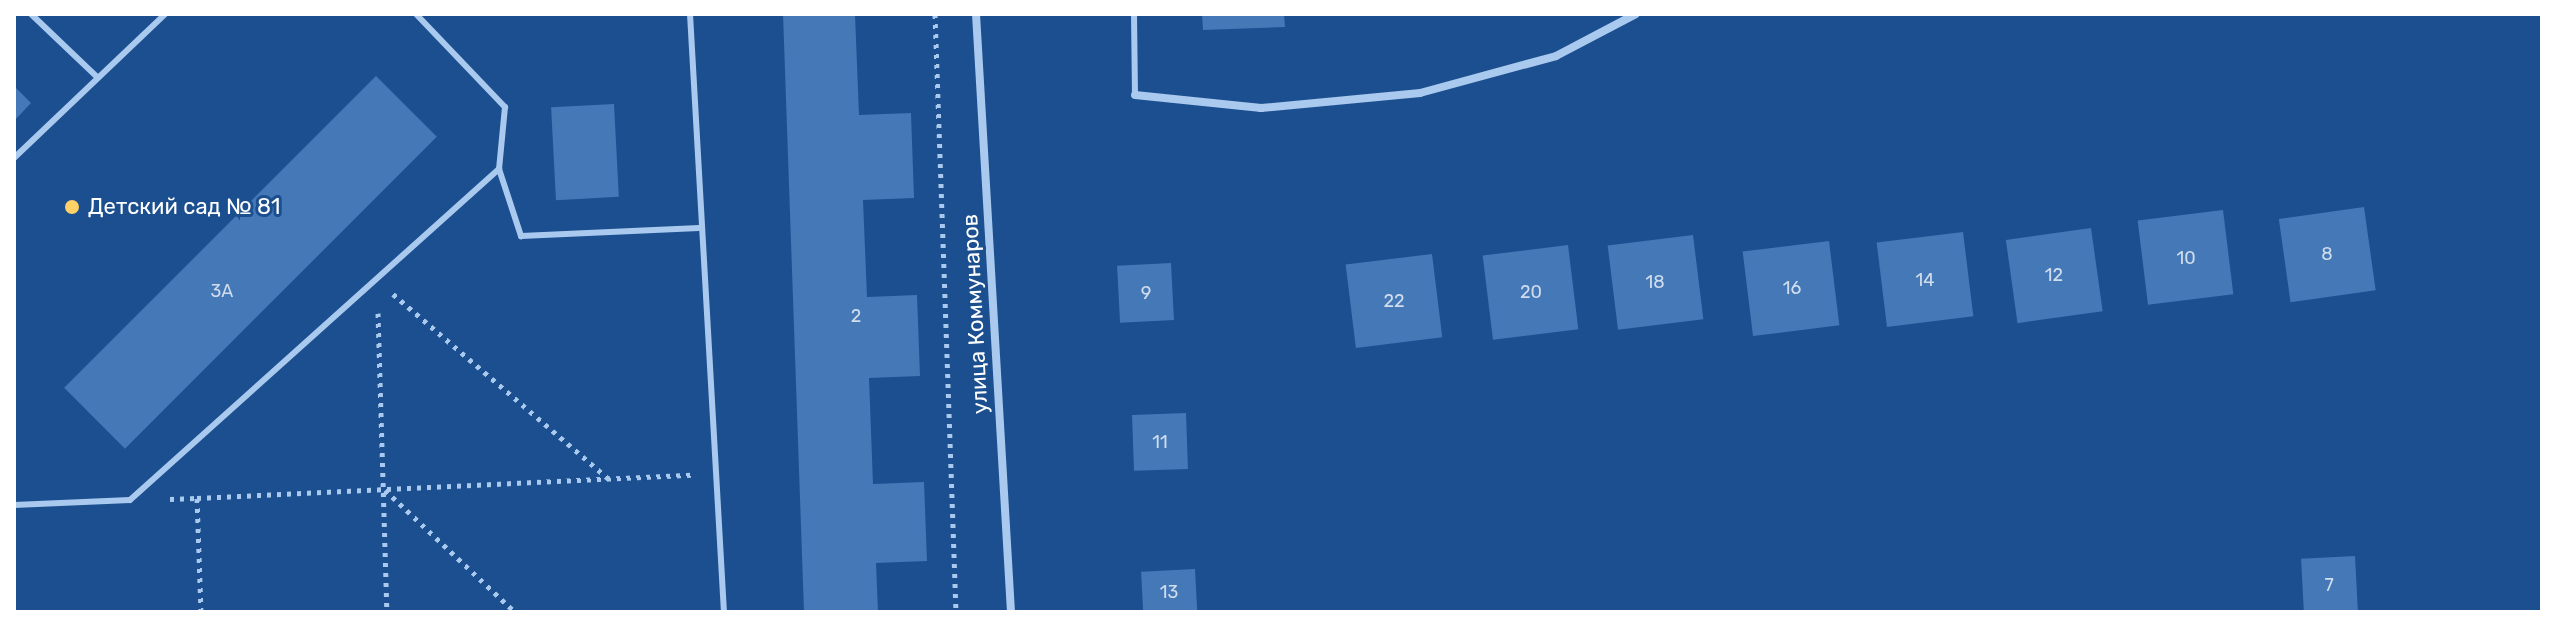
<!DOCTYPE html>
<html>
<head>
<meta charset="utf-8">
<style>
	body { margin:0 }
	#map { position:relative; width:2556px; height:626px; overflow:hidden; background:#1b4f8f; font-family:Rubik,sans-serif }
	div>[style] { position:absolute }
	.building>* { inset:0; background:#4478b7; transform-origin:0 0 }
	.path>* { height:5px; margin-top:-2.5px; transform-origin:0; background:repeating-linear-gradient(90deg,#a9c9ee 0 4px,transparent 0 10px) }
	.lane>* { height:6px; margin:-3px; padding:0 3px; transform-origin:3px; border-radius:3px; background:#a9c9ee }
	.street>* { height:8px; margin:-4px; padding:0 4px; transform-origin:4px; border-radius:4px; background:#a9c9ee }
	.dots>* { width:22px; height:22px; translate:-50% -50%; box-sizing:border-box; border:4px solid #1b4f8f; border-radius:50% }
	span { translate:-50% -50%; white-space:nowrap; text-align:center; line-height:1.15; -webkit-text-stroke:6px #1b4f8f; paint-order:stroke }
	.number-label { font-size:18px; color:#d0dded }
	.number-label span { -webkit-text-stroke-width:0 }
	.poi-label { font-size:22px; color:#fff }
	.left { translate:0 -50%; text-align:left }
	.street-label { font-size:22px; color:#fff }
	.frame { position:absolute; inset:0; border:16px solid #fff; pointer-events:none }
</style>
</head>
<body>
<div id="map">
	<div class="building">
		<i style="clip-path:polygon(783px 14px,855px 14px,859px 115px,911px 113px,914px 198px,863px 200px,867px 297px,917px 295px,920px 376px,869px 378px,873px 484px,924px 482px,927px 561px,876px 563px,878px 612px,804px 612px)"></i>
		<i style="clip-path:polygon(1202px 14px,1284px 14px,1285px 27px,1203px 30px)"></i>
		<i style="left:376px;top:76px;width:86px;height:441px;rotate:45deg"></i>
		<i style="clip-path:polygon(14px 86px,31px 103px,14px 121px)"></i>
		<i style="left:614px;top:104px;width:93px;height:63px;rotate:87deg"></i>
		<i style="left:2364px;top:207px;width:84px;height:86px;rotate:82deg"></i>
		<i style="left:2223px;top:210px;width:85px;height:86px;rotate:83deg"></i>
		<i style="left:2091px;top:228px;width:84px;height:86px;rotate:82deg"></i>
		<i style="left:1963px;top:232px;width:85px;height:87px;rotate:83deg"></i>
		<i style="left:1693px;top:235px;width:85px;height:86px;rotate:83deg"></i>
		<i style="left:1829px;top:241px;width:85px;height:87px;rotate:83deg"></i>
		<i style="left:1568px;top:245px;width:85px;height:86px;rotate:83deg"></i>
		<i style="left:1432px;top:254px;width:84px;height:87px;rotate:83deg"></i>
		<i style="left:1171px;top:263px;width:57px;height:54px;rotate:87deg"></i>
		<i style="left:1186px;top:413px;width:56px;height:54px;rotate:88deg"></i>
		<i style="left:2355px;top:556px;width:56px;height:54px;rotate:87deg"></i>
		<i style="left:1195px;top:569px;width:43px;height:54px;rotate:87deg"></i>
	</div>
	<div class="path">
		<i style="left:935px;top:14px;width:598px;rotate:87.99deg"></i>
		<i style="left:393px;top:294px;width:284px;rotate:40.6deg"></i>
		<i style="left:378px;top:313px;width:299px;rotate:88.3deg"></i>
		<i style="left:385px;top:490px;width:178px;rotate:43.2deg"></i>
		<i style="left:170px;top:499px;width:27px;rotate:-2deg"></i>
		<i style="left:201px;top:612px;width:114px;rotate:-92deg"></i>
		<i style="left:197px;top:498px;width:495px;rotate:-2.7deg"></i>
	</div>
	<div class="lane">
		<i style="left:31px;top:14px;width:90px;rotate:43.6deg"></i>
		<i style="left:416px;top:14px;width:129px;rotate:46.3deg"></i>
		<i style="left:505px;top:107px;width:62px;rotate:95.5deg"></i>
		<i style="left:690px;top:14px;width:599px;rotate:86.75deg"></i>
		<i style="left:1134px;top:14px;width:81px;rotate:89.3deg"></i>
		<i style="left:14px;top:158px;width:209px;rotate:-43.6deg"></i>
		<i style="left:14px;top:505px;width:116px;rotate:-2.5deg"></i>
		<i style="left:130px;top:500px;width:496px;rotate:-41.9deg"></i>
		<i style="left:499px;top:169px;width:71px;rotate:71.8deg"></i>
		<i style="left:521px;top:236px;width:178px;rotate:-2.6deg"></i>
	</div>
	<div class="street">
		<i style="left:976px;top:14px;width:599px;rotate:86.65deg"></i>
		<i style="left:1135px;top:95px;width:127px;rotate:5.9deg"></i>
		<i style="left:1261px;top:108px;width:160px;rotate:-5.4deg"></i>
		<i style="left:1420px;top:93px;width:141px;rotate:-15.2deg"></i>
		<i style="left:1556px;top:56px;width:90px;rotate:-27.7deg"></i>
	</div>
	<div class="dots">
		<i style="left:72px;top:207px;background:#ffd166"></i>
	</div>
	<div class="number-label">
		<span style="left:2327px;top:254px">8</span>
		<span style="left:2186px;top:258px">10</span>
		<span style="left:2054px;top:275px">12</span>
		<span style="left:1925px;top:280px">14</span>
		<span style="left:1655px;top:282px">18</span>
		<span style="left:1792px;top:288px">16</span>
		<span style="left:222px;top:291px">3А</span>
		<span style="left:1531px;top:292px">20</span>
		<span style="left:1146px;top:293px">9</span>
		<span style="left:1394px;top:301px">22</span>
		<span style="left:856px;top:316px">2</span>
		<span style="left:1160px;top:442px">11</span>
		<span style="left:2329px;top:585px">7</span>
		<span style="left:1169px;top:592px">13</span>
	</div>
	<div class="poi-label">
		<span class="left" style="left:88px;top:207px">Детский сад № 81</span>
	</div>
	<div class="street-label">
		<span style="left:975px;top:314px;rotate:-93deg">улица Коммунаров</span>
	</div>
	<div class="frame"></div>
</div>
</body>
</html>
